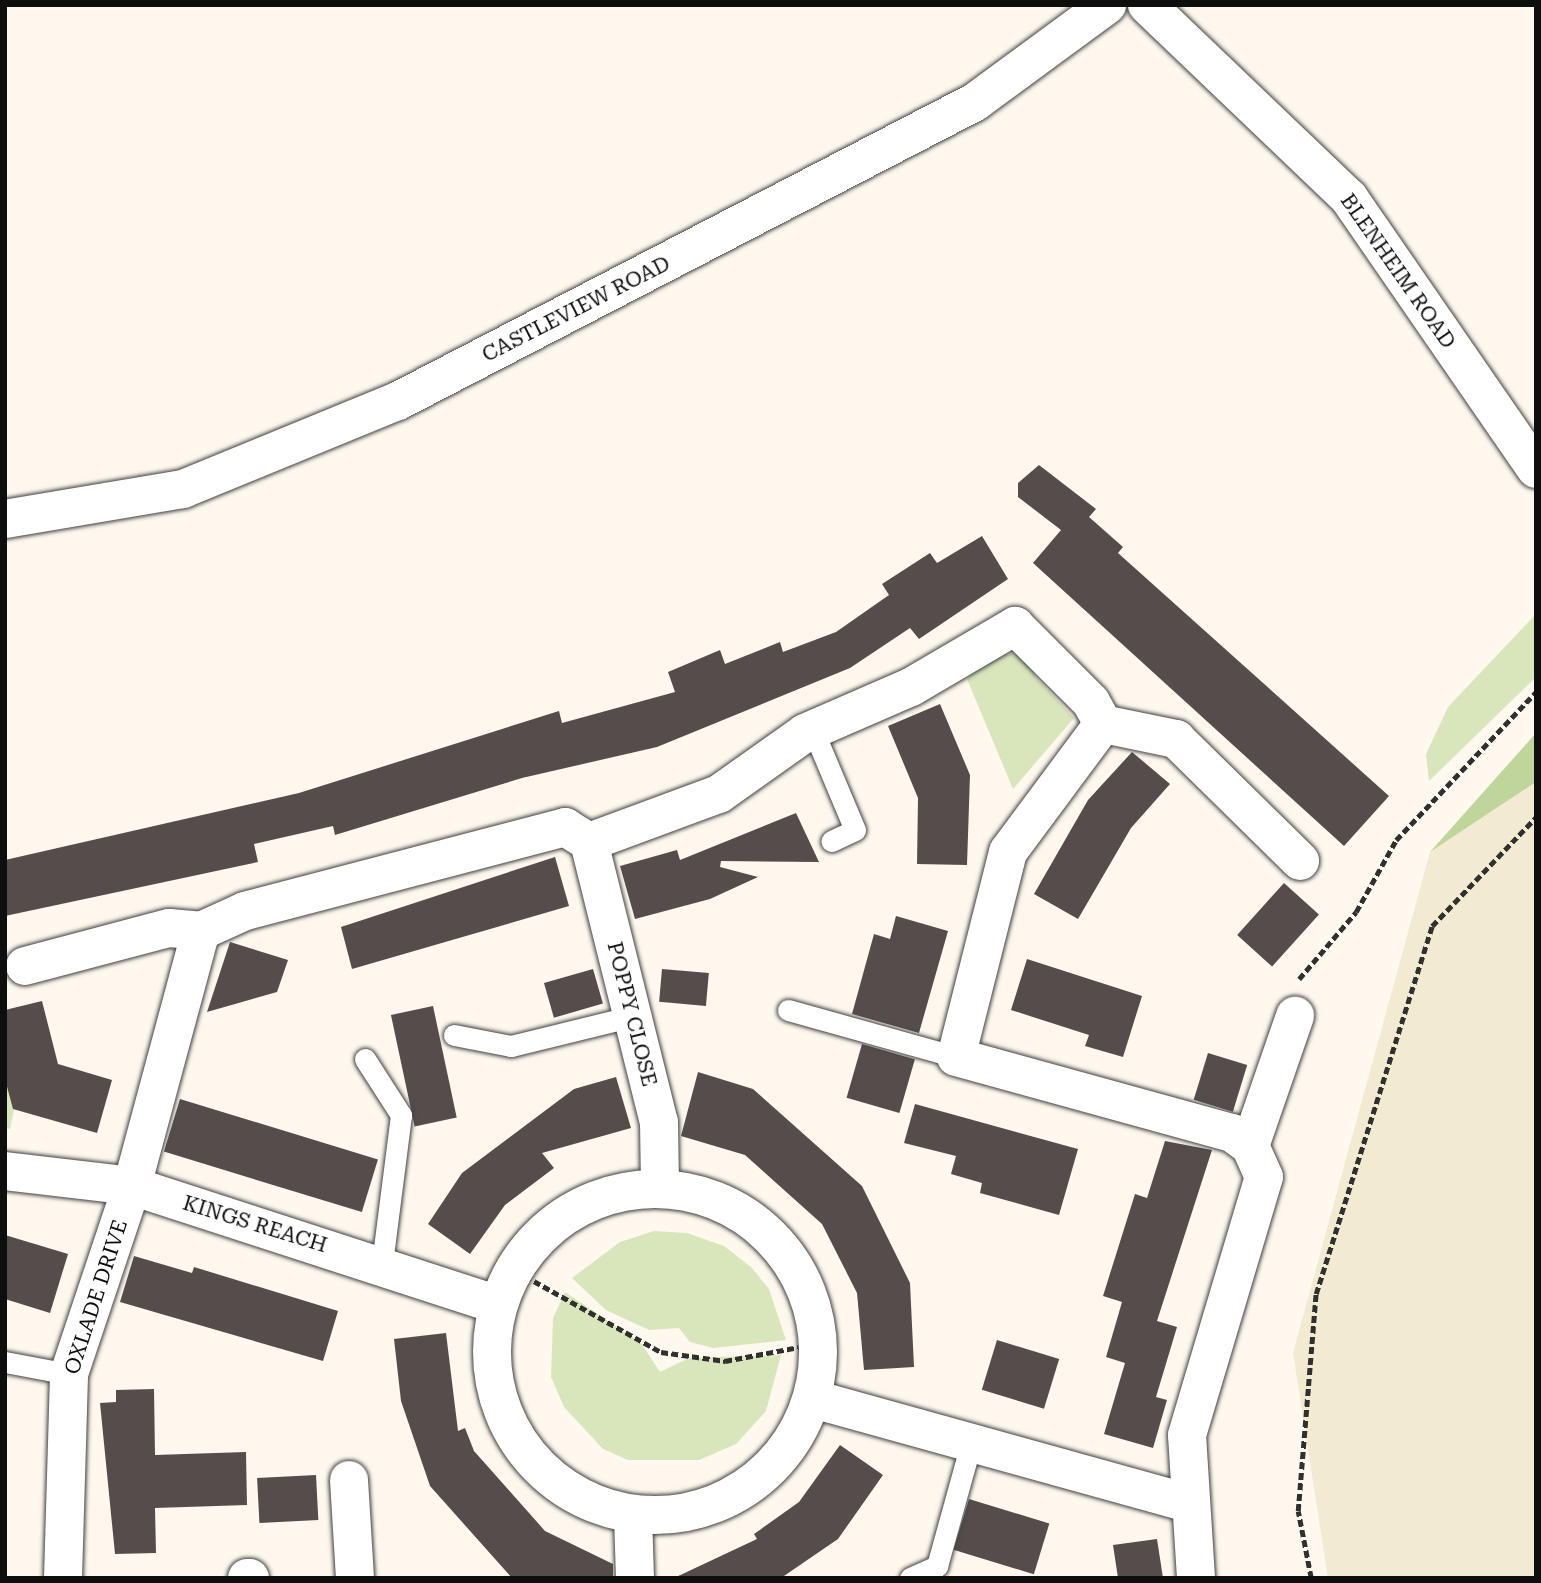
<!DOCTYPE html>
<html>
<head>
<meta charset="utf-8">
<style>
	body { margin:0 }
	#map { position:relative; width:1541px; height:1583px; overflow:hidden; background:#fef8ef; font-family:"Roboto Serif",serif }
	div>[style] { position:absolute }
	.farmland>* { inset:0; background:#f2ead1 }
	.green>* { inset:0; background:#d9e6bb }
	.forest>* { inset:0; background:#bfd59c }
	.building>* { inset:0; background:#554d4b; transform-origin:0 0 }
	.path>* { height:4.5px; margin-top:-2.25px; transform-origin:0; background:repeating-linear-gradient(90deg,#303030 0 7px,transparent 0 10.5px) }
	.roads { filter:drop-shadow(0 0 2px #414141) drop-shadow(0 0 2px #414141) }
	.service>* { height:21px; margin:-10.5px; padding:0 10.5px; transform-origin:10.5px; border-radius:10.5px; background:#fff }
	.minor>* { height:38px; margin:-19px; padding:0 19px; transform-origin:19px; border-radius:19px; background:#fff }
	.minor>.ring { margin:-19px; padding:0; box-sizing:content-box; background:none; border:38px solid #fff; border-radius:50% }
	span { translate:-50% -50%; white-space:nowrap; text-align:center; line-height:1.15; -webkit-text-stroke:7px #fff; paint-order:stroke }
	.street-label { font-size:21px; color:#0e0e0e }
	.frame { position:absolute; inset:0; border:7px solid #0e0e0e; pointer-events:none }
</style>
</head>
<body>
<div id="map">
	<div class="farmland">
		<i style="clip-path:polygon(1536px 782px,1536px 1578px,1328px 1578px,1293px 1353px,1430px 852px)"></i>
	</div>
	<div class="green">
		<i style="clip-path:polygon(1536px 614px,1536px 677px,1429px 781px,1426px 754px,1448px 707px)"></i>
		<i style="clip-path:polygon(995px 654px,1026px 654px,1036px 678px,1074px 718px,1013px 789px,967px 679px)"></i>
		<i style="clip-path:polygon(5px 1069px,14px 1110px,10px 1129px,5px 1128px)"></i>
		<i style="clip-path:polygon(654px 1231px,687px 1233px,724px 1246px,752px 1268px,769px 1289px,786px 1340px,713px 1348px,690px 1342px,679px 1328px,649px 1330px,606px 1310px,572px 1278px,620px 1242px)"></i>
		<i style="clip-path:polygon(565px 1292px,641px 1343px,660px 1372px,689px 1358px,781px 1355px,766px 1411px,736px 1444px,699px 1460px,628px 1460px,603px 1449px,564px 1407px,551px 1377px,553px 1318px)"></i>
	</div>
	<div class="forest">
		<i style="clip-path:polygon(1536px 733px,1536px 782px,1430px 852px)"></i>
	</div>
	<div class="building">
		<i style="clip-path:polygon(1039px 465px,1096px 509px,1089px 517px,1123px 547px,1118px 553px,1389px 796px,1344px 846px,1033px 563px,1061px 530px,1018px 497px,1018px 483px)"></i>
		<i style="clip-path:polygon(982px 536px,1008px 579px,919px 639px,910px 628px,850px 668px,657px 747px,522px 778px,335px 835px,333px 826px,254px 844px,258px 862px,5px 916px,5px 860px,299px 793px,559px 711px,562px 723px,675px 692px,668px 672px,720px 650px,725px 664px,780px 642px,783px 652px,836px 632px,889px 595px,882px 584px,930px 553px,937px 563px)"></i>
		<i style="clip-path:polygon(940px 704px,970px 775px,967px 865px,917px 864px,918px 798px,888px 726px)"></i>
		<i style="clip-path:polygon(1132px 752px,1170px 784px,1131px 828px,1078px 919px,1034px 894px,1088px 800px)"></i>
		<i style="clip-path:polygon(796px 813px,819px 862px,721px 861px,720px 867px,758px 877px,710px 899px,635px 919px,620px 866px,677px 850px,680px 860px)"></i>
		<i style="clip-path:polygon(555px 857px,569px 906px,352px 969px,341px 927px)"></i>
		<i style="left:1284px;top:883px;width:47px;height:70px;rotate:42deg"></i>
		<i style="clip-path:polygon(896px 916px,948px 931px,919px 1033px,852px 1014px,874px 934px,890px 939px)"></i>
		<i style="clip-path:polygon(230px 942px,288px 960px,277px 992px,207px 1012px)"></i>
		<i style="clip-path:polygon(1027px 959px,1142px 996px,1123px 1057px,1085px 1046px,1089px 1035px,1011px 1010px)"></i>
		<i style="left:593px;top:969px;width:36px;height:51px;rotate:74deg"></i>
		<i style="left:662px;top:969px;width:47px;height:33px;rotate:5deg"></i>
		<i style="clip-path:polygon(42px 1001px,58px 1064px,112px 1080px,97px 1133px,13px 1109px,5px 1079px,5px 1010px)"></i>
		<i style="left:433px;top:1006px;width:114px;height:43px;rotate:78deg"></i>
		<i style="left:862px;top:1044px;width:55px;height:56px;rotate:16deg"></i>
		<i style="left:1208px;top:1053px;width:41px;height:49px;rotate:17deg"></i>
		<i style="clip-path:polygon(698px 1072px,753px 1089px,862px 1186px,910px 1283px,914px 1367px,864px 1370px,857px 1293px,822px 1224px,745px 1155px,681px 1136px)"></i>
		<i style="clip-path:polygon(616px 1077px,631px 1128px,542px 1153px,554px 1168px,505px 1205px,470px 1254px,428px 1224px,462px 1173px,574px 1089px)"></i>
		<i style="left:180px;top:1099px;width:207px;height:55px;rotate:17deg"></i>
		<i style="clip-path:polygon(915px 1104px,1078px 1149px,1059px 1215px,980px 1193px,982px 1183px,951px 1174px,956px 1156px,904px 1143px)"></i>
		<i style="clip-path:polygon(1165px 1141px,1212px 1150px,1157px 1321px,1177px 1327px,1156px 1397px,1167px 1400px,1153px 1448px,1104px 1434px,1125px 1363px,1106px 1357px,1122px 1302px,1103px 1296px,1135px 1194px,1147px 1198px)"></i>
		<i style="clip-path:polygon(5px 1235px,68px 1254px,50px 1313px,5px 1299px)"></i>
		<i style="clip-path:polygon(134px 1256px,192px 1273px,194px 1267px,338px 1311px,323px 1361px,120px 1302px)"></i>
		<i style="clip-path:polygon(446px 1333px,458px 1431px,465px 1428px,474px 1451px,545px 1531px,613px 1564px,613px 1578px,512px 1578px,430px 1486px,401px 1401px,394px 1339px)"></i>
		<i style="left:997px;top:1340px;width:65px;height:52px;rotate:17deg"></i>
		<i style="clip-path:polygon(154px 1389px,155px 1455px,246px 1452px,247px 1505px,155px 1508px,156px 1553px,115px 1554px,100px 1403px,116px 1402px,116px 1390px)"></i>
		<i style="clip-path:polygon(840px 1445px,883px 1475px,838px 1539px,781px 1578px,674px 1578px,757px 1539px,754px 1534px,799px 1502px)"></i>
		<i style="left:316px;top:1475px;width:45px;height:59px;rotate:87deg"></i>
		<i style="left:969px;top:1499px;width:84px;height:53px;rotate:17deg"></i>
		<i style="clip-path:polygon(1157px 1539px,1163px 1578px,1118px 1578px,1113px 1545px)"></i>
	</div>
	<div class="path">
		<i style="left:1299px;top:979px;width:88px;rotate:-49.6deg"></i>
		<i style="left:1356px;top:912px;width:82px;rotate:-60.9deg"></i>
		<i style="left:1396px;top:840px;width:204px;rotate:-46.6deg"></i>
		<i style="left:525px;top:1276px;width:156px;rotate:29.2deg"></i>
		<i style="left:661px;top:1352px;width:65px;rotate:8deg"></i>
		<i style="left:725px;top:1361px;width:97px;rotate:-10.7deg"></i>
		<i style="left:1311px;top:1578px;width:68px;rotate:-101deg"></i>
		<i style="left:1298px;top:1511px;width:218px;rotate:-85.3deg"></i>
		<i style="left:1316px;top:1294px;width:386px;rotate:-72.5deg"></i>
		<i style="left:1432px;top:926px;width:151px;rotate:-46.3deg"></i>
	</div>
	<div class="roads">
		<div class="service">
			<i style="left:813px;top:730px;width:108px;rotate:67.2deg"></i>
			<i style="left:855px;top:830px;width:26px;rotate:155deg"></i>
			<i style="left:788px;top:1010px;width:174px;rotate:15.6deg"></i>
			<i style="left:454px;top:1035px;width:58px;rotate:10.9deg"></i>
			<i style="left:511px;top:1046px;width:126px;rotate:-13.8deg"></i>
			<i style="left:365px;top:1059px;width:67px;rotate:57.3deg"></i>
			<i style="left:401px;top:1115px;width:149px;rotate:97.3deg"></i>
			<i style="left:5px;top:1362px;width:65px;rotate:10.6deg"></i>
			<i style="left:910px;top:1578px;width:30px;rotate:-24deg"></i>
			<i style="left:937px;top:1566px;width:128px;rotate:-74.5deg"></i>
		</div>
		<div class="minor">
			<i style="left:1147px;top:5px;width:279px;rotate:43.7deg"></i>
			<i style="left:1349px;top:198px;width:329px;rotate:55.4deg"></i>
			<i style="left:5px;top:519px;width:181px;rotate:-9.6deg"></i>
			<i style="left:183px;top:489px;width:232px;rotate:-22.3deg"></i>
			<i style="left:398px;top:401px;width:650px;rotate:-27.39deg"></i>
			<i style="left:975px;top:102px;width:164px;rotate:-36.3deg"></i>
			<i style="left:1103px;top:724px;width:159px;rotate:126.6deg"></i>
			<i style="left:1008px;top:852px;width:211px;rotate:104.2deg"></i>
			<i style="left:956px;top:1057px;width:286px;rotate:15.4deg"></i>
			<i style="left:1232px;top:1133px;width:22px;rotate:36deg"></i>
			<i style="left:1103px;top:724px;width:75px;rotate:11.6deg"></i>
			<i style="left:1176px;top:739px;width:174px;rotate:44.5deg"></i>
			<i style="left:589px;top:842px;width:139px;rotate:-20.3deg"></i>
			<i style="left:719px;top:794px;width:105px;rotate:-35.3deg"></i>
			<i style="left:805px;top:733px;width:116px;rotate:-23.5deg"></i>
			<i style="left:911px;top:687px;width:121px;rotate:-30.4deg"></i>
			<i style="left:1015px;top:626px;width:107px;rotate:45deg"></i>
			<i style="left:1091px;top:702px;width:25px;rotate:61deg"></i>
			<i style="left:589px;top:842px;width:289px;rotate:76deg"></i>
			<i style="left:659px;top:1122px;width:66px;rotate:89.1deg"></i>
			<i style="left:25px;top:966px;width:149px;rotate:-14.8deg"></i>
			<i style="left:169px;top:928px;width:32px;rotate:5deg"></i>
			<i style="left:201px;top:931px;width:48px;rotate:-24.4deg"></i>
			<i style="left:245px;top:911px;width:331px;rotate:-14.7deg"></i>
			<i style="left:565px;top:827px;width:28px;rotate:32deg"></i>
			<i style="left:5px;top:1171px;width:128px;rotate:6.7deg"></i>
			<i style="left:132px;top:1186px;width:385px;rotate:18deg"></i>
			<i class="ring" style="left:492px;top:1189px;width:288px;height:288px"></i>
			<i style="left:813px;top:1399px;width:388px;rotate:15.5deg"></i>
			<i style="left:349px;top:1480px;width:98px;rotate:86.5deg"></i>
			<i style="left:633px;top:1515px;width:63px;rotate:88.2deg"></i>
			<i style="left:63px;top:1578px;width:204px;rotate:-88.3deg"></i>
			<i style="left:69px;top:1374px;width:198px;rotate:-71.5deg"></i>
			<i style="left:132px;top:1186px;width:264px;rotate:-74.9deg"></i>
			<i style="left:247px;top:1578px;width:3px"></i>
			<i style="left:1196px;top:1578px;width:143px;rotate:-93.6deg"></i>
			<i style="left:1187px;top:1435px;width:269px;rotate:-73.4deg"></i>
			<i style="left:1264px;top:1177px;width:34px;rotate:-114deg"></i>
			<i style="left:1250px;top:1146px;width:138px;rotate:-70.9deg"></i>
		</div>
	</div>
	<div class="street-label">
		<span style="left:1398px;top:271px;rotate:55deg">BLENHEIM ROAD</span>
		<span style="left:576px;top:309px;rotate:-27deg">CASTLEVIEW ROAD</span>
		<span style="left:632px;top:1014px;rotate:76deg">POPPY CLOSE</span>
		<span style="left:255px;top:1224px;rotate:17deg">KINGS REACH</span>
		<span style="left:96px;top:1297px;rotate:-72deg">OXLADE DRIVE</span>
	</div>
	<div class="frame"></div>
</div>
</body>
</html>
